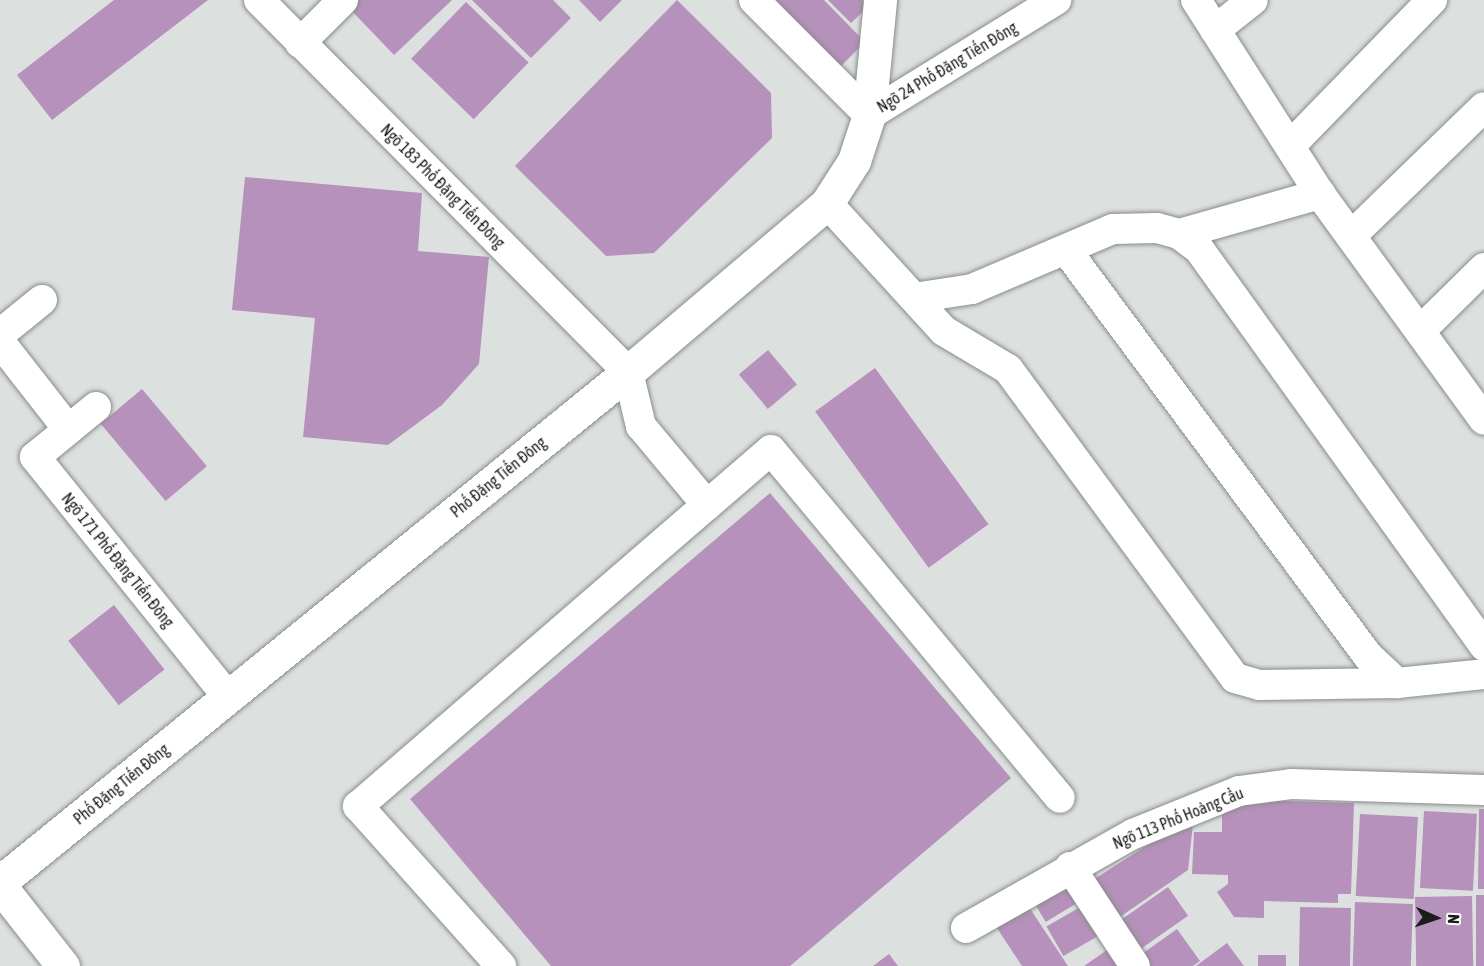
<!DOCTYPE html>
<html>
<head>
<meta charset="utf-8">
<style>
	body { margin:0 }
	#map { position:relative; width:1484px; height:966px; overflow:hidden; background:#dce0df; font-family:"Asap Condensed",sans-serif }
	div>[style] { position:absolute }
	.building>* { inset:0; background:#b691bb; transform-origin:0 0 }
	.roads { filter:drop-shadow(0 0 2px #888c8b) drop-shadow(0 0 2px #888c8b) }
	.service>* { height:30px; margin:-15px; padding:0 15px; transform-origin:15px; border-radius:15px; background:#fff }
	.minor>* { height:33px; margin:-16.5px; padding:0 16.5px; transform-origin:16.5px; border-radius:16.5px; background:#fff }
	.tertiary>* { height:33px; margin:-16.5px; padding:0 16.5px; transform-origin:16.5px; border-radius:16.5px; background:#fff }
	span { translate:-50% -50%; white-space:nowrap; text-align:center; line-height:1.15; -webkit-text-stroke:6px #fff; paint-order:stroke }
	.street-label { font-size:16px; color:#1b1c1c }
	.north { position:absolute; left:1406px; top:888px; width:60px; height:60px; -webkit-text-stroke:4px #fff; paint-order:stroke; rotate:93deg; font-size:16px; font-weight:700; line-height:24px; text-align:center; color:#1b1c1c }
	.north::after { content:''; display:block; margin:auto; width:21px; height:27px; background:#1b1c1c; clip-path:polygon(50% 0,100% 100%,50% 72%,0 100%) }
</style>
</head>
<body>
<div id="map">
	<div class="building">
		<i style="clip-path:polygon(114px 0,208px 0,52px 120px,17px 75px)"></i>
		<i style="clip-path:polygon(359px 0,452px 0,394px 55px,350px 9px)"></i>
		<i style="clip-path:polygon(472px 0,553px 0,571px 18px,531px 58px)"></i>
		<i style="clip-path:polygon(579px 0,622px 0,600px 22px)"></i>
		<i style="clip-path:polygon(677px 0,771px 93px,772px 138px,654px 253px,606px 256px,515px 166px)"></i>
		<i style="clip-path:polygon(777px 0,824px 0,865px 42px,836px 71px,771px 6px)"></i>
		<i style="clip-path:polygon(828px 0,862px 0,869px 6px,851px 23px)"></i>
		<i style="left:466px;top:2px;width:87px;height:79px;rotate:44deg"></i>
		<i style="clip-path:polygon(245px 177px,422px 193px,418px 251px,489px 257px,479px 364px,442px 405px,388px 445px,303px 437px,315px 318px,232px 310px)"></i>
		<i style="left:768px;top:350px;width:45px;height:38px;rotate:50deg"></i>
		<i style="left:875px;top:368px;width:193px;height:74px;rotate:54deg"></i>
		<i style="left:142px;top:389px;width:101px;height:54px;rotate:50deg"></i>
		<i style="clip-path:polygon(770px 493px,1011px 778px,790px 966px,551px 966px,410px 799px)"></i>
		<i style="left:114px;top:605px;width:82px;height:58px;rotate:52deg"></i>
		<i style="clip-path:polygon(1222px 799px,1354px 803px,1351px 894px,1338px 894px,1338px 903px,1264px 901px,1264px 918px,1234px 917px,1217px 892px,1228px 884px,1228px 875px,1192px 874px,1194px 832px,1222px 832px)"></i>
		<i style="clip-path:polygon(1479px 809px,1484px 809px,1484px 889px,1478px 889px)"></i>
		<i style="left:1424px;top:811px;width:53px;height:77px;rotate:3deg"></i>
		<i style="left:1360px;top:814px;width:58px;height:82px;rotate:3deg"></i>
		<i style="clip-path:polygon(1194px 815px,1188px 870px,1117px 919px,1093px 880px)"></i>
		<i style="left:1063px;top:873px;width:33px;height:40px;rotate:59deg"></i>
		<i style="left:1168px;top:887px;width:35px;height:61px;rotate:55deg"></i>
		<i style="left:1476px;top:895px;width:8px;height:71px"></i>
		<i style="left:1472px;top:896px;width:70px;height:57px;rotate:89deg"></i>
		<i style="clip-path:polygon(1025px 901px,1068px 966px,1022px 966px,993px 922px)"></i>
		<i style="left:1355px;top:902px;width:58px;height:64px;rotate:2deg"></i>
		<i style="left:1082px;top:906px;width:34px;height:41px;rotate:60deg"></i>
		<i style="left:1300px;top:907px;width:51px;height:59px;rotate:1deg"></i>
		<i style="clip-path:polygon(1177px 929px,1200px 961px,1193px 966px,1146px 966px,1139px 956px)"></i>
		<i style="clip-path:polygon(1227px 943px,1244px 966px,1196px 966px)"></i>
		<i style="clip-path:polygon(1107px 950px,1118px 966px,1084px 966px)"></i>
		<i style="clip-path:polygon(889px 954px,898px 966px,873px 966px)"></i>
		<i style="left:1258px;top:955px;width:28px;height:11px"></i>
	</div>
	<div class="roads">
		<div class="service">
			<i style="left:259px;top:0;width:524px;rotate:45.23deg"></i>
			<i style="left:628px;top:372px;width:56px;rotate:76.5deg"></i>
			<i style="left:641px;top:426px;width:103px;rotate:50.1deg"></i>
			<i style="left:707px;top:505px;width:461px;rotate:139.2deg"></i>
			<i style="left:358px;top:806px;width:215px;rotate:48.2deg"></i>
			<i style="left:754px;top:0;width:163px;rotate:45deg"></i>
			<i style="left:869px;top:115px;width:220px;rotate:-31.6deg"></i>
			<i style="left:1196px;top:0;width:230px;rotate:57.4deg"></i>
			<i style="left:1320px;top:194px;width:279px;rotate:54deg"></i>
			<i style="left:1215px;top:30px;width:48px;rotate:-38.3deg"></i>
			<i style="left:300px;top:43px;width:61px;rotate:-45deg"></i>
			<i style="left:1290px;top:146px;width:204px;rotate:-45.8deg"></i>
			<i style="left:827px;top:203px;width:173px;rotate:47.6deg"></i>
			<i style="left:944px;top:331px;width:74px;rotate:30.7deg"></i>
			<i style="left:1008px;top:369px;width:383px;rotate:53.7deg"></i>
			<i style="left:1235px;top:678px;width:25px;rotate:16deg"></i>
			<i style="left:1259px;top:685px;width:138px;rotate:-0.8deg"></i>
			<i style="left:1397px;top:683px;width:87px;rotate:-5.9deg"></i>
			<i style="left:1179px;top:234px;width:147px;rotate:-15.8deg"></i>
			<i style="left:1351px;top:236px;width:185px;rotate:-44.1deg"></i>
			<i style="left:1067px;top:251px;width:505px;rotate:53.38deg"></i>
			<i style="left:1368px;top:656px;width:40px;rotate:43deg"></i>
			<i style="left:914px;top:298px;width:59px;rotate:-8.8deg"></i>
			<i style="left:972px;top:289px;width:153px;rotate:-23.1deg"></i>
			<i style="left:1113px;top:229px;width:44px;rotate:-1.3deg"></i>
			<i style="left:1157px;top:228px;width:23px;rotate:15deg"></i>
			<i style="left:1179px;top:234px;width:25px;rotate:37deg"></i>
			<i style="left:1199px;top:249px;width:489px;rotate:54.3deg"></i>
			<i style="left:1420px;top:331px;width:90px;rotate:-44.5deg"></i>
			<i style="left:0;top:334px;width:54px;rotate:-39deg"></i>
			<i style="left:0;top:342px;width:110px;rotate:52deg"></i>
			<i style="left:96px;top:407px;width:79px;rotate:140.7deg"></i>
			<i style="left:35px;top:457px;width:308px;rotate:51.2deg"></i>
			<i style="left:707px;top:505px;width:84px;rotate:-40.7deg"></i>
			<i style="left:771px;top:450px;width:452px;rotate:50.3deg"></i>
			<i style="left:1070px;top:867px;width:118px;rotate:56.7deg"></i>
			<i style="left:966px;top:928px;width:192px;rotate:-29.4deg"></i>
			<i style="left:1133px;top:834px;width:114px;rotate:-22.1deg"></i>
			<i style="left:1239px;top:791px;width:52px;rotate:-7.7deg"></i>
			<i style="left:1291px;top:784px;width:193px;rotate:1.8deg"></i>
		</div>
		<div class="minor">
			<i style="left:0;top:886px;width:102px;rotate:51.8deg"></i>
		</div>
		<div class="tertiary">
			<i style="left:0;top:882px;width:809px;rotate:-39.08deg"></i>
			<i style="left:628px;top:372px;width:261px;rotate:-40.3deg"></i>
			<i style="left:827px;top:203px;width:50px;rotate:-57.3deg"></i>
			<i style="left:854px;top:161px;width:48px;rotate:-71.9deg"></i>
			<i style="left:869px;top:115px;width:116px;rotate:-84.5deg"></i>
		</div>
	</div>
	<div class="street-label">
		<span style="left:947px;top:67px;rotate:-31deg">Ngõ 24 Phố Đặng Tiến Đông</span>
		<span style="left:443px;top:186px;rotate:45deg">Ngõ 183 Phố Đặng Tiến Đông</span>
		<span style="left:498px;top:477px;rotate:-39deg">Phố Đặng Tiến Đông</span>
		<span style="left:118px;top:560px;rotate:51deg">Ngõ 171 Phố Đặng Tiến Đông</span>
		<span style="left:121px;top:784px;rotate:-39deg">Phố Đặng Tiến Đông</span>
		<span style="left:1178px;top:818px;rotate:-22deg">Ngõ 113 Phố Hoàng Cầu</span>
	</div>
	<div class="north">N</div>
</div>
</body>
</html>
